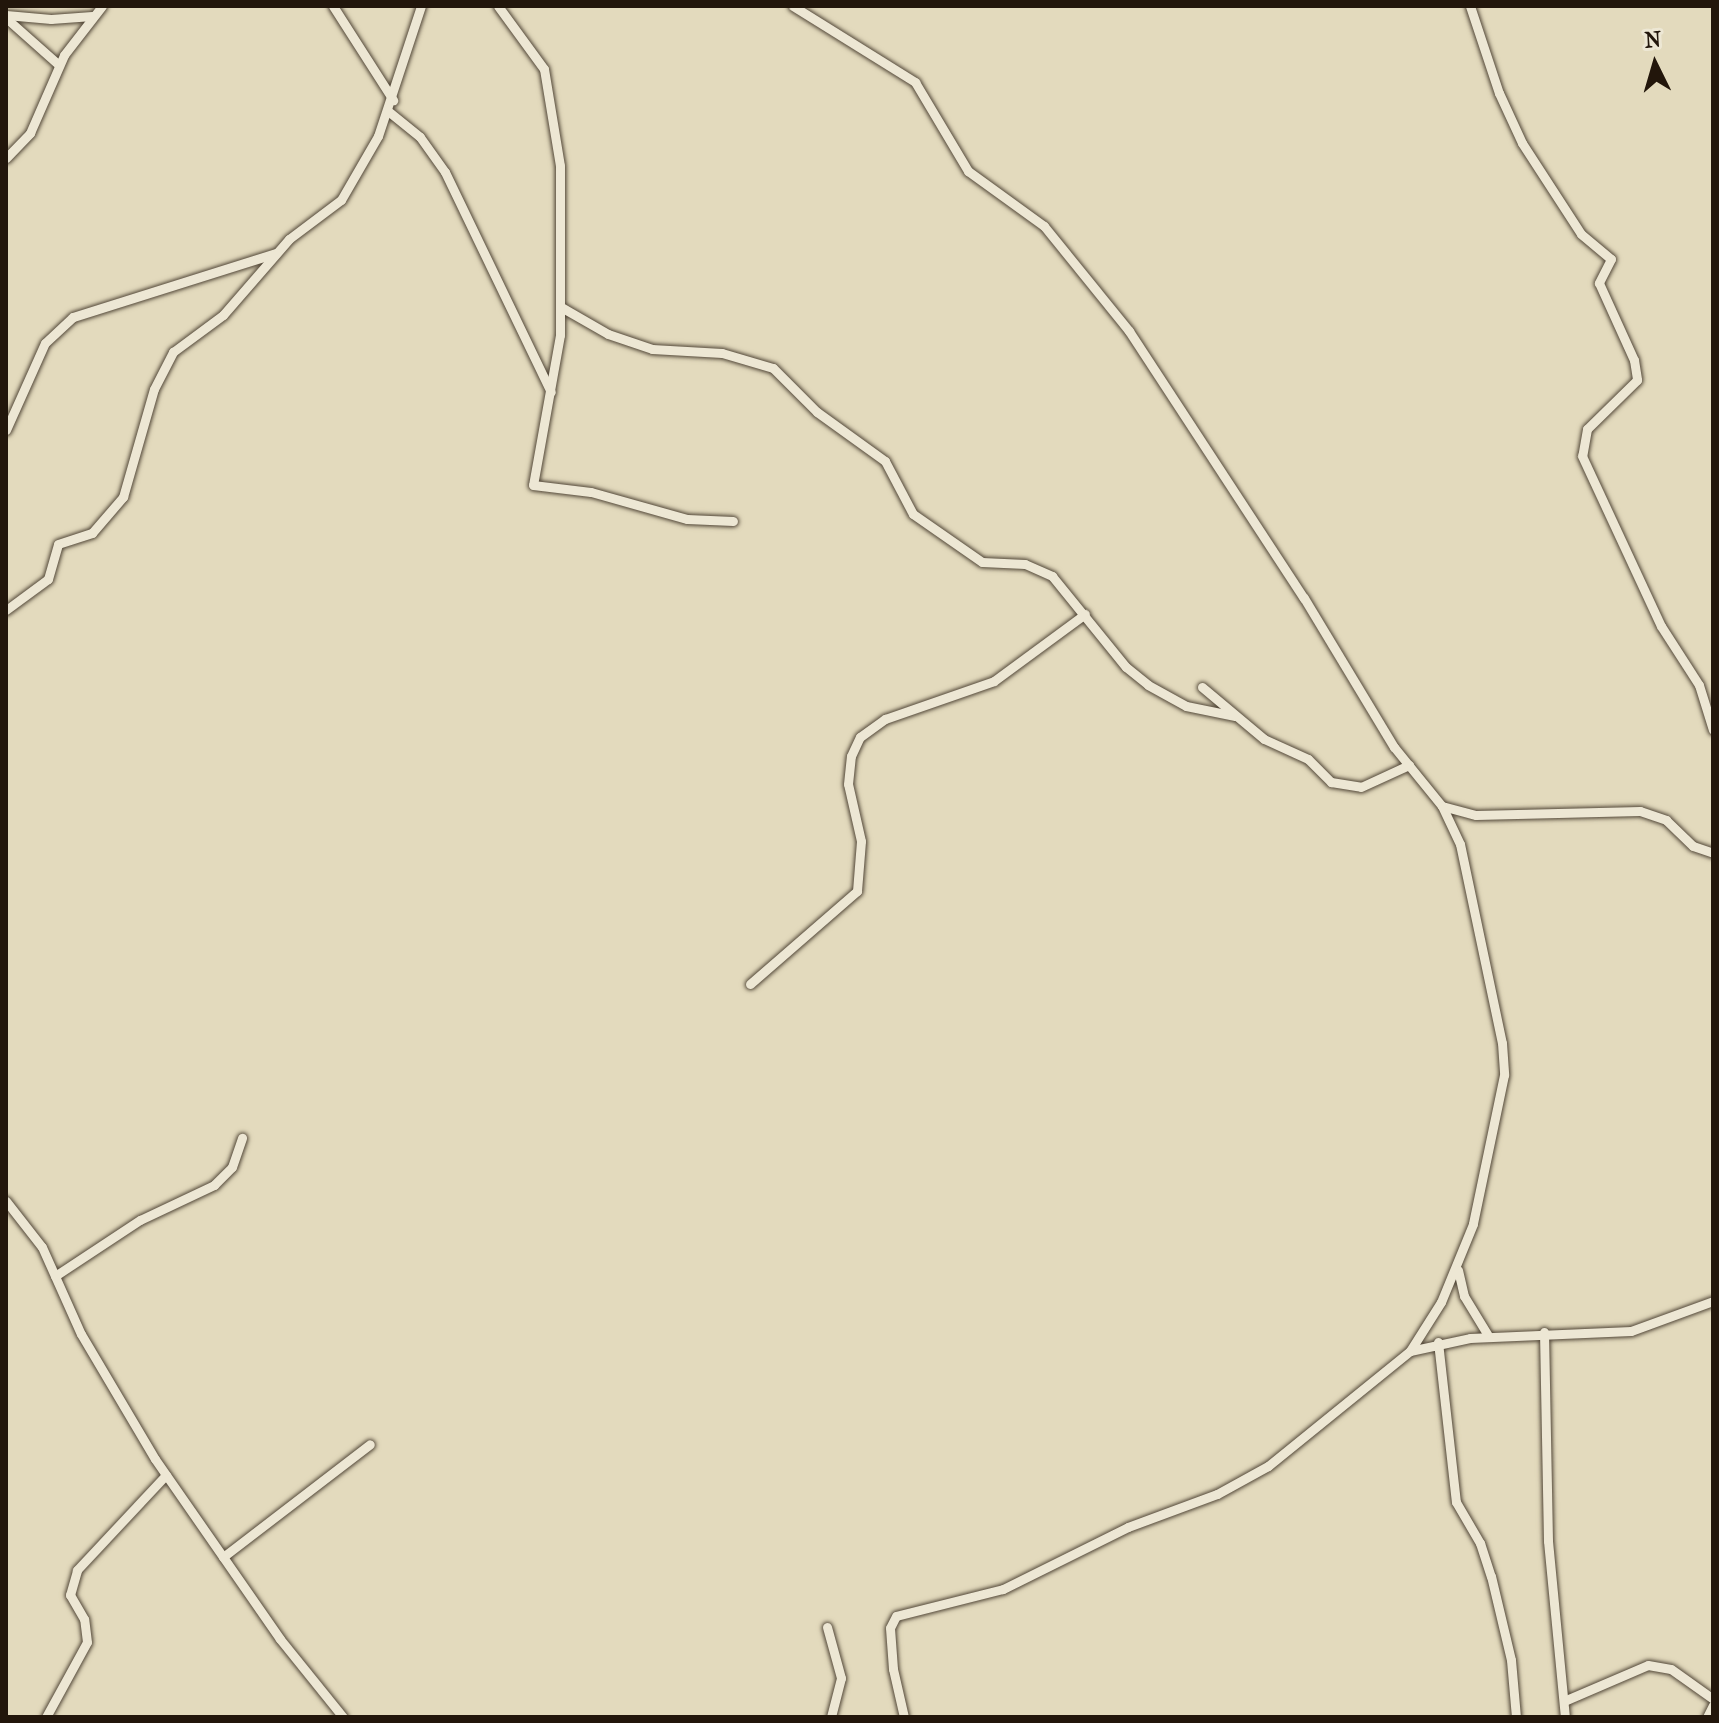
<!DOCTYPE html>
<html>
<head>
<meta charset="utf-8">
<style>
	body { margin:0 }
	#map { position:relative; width:1719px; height:1723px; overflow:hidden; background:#e3dabd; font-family:"IM FELL French Canon",serif }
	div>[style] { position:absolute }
	.roads { filter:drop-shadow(0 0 2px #524738) drop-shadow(0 0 2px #524738) }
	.street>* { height:9px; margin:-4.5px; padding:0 4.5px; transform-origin:4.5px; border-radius:4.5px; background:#ede7d4 }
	span { translate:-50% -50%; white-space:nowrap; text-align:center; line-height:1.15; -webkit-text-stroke:8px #ede7d4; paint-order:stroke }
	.frame { position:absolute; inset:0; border:8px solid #22160b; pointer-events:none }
	.north { position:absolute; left:1615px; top:24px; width:80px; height:80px; -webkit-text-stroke:6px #ede7d4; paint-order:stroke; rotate:355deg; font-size:22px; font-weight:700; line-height:32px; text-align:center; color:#22160b }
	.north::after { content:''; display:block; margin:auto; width:28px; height:36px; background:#22160b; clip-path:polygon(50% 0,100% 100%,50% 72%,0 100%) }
</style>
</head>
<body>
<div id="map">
	<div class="roads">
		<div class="street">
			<i style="left:333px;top:6px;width:112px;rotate:57.4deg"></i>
			<i style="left:498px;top:6px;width:78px;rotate:53.9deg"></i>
			<i style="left:544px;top:69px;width:98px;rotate:80.6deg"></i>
			<i style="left:560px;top:166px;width:169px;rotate:90deg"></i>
			<i style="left:560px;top:335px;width:152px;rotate:100.2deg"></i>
			<i style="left:533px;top:485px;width:58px;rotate:6.9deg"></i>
			<i style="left:591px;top:492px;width:100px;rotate:15.7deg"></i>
			<i style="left:687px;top:519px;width:46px;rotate:2.5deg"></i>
			<i style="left:793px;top:6px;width:144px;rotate:31.9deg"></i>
			<i style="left:915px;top:82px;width:104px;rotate:59.2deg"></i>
			<i style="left:968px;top:171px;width:94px;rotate:35.9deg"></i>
			<i style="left:1044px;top:226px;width:135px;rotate:51deg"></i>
			<i style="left:1129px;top:331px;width:319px;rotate:56.8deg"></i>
			<i style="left:1304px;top:598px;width:174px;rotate:58.9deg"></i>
			<i style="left:1394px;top:747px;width:76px;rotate:50.9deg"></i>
			<i style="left:1442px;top:806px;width:42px;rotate:64.7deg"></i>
			<i style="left:1460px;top:844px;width:203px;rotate:78.1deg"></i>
			<i style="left:1502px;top:1043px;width:32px;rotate:86deg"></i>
			<i style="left:1504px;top:1075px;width:152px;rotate:101.8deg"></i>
			<i style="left:1473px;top:1224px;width:84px;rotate:112.3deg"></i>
			<i style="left:1441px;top:1302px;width:58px;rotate:122.3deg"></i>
			<i style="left:1410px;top:1351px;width:183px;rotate:141deg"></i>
			<i style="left:1268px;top:1466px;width:58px;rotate:151.2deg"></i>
			<i style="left:1217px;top:1494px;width:95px;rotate:159.7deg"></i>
			<i style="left:1128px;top:1527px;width:140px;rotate:153.6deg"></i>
			<i style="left:1003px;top:1589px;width:110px;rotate:165.8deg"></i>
			<i style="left:896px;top:1616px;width:13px;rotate:117deg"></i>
			<i style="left:890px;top:1628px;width:41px;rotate:85.8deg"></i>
			<i style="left:893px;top:1669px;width:49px;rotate:77.1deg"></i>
			<i style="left:1470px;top:6px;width:92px;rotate:71.6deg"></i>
			<i style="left:1499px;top:93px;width:55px;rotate:65.3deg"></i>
			<i style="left:1522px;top:143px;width:108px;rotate:57deg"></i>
			<i style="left:1581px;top:234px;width:39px;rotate:40deg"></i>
			<i style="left:1611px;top:259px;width:27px;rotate:117deg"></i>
			<i style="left:1599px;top:283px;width:85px;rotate:65.6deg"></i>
			<i style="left:1634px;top:360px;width:20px;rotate:81deg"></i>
			<i style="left:1637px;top:380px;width:70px;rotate:135.6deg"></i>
			<i style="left:1587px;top:429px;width:27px;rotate:100deg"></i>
			<i style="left:1582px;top:456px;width:187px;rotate:65.1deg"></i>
			<i style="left:1661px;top:626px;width:70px;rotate:57.2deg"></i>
			<i style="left:1699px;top:685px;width:47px;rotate:72.7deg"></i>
			<i style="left:6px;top:15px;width:45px;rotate:5.1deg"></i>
			<i style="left:51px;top:19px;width:41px;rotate:-4.2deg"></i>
			<i style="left:6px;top:18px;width:71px;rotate:41.6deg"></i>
			<i style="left:388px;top:111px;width:41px;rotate:39.1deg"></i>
			<i style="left:420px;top:137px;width:43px;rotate:54.5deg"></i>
			<i style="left:445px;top:172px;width:244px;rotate:64.3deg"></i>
			<i style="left:6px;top:158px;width:35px;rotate:-46deg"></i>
			<i style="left:30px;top:133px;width:85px;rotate:-66.4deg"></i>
			<i style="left:64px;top:55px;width:62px;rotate:-52.2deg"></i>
			<i style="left:561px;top:307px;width:54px;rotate:29.9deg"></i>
			<i style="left:608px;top:334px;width:46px;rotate:18.8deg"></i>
			<i style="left:652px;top:349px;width:70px;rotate:3.3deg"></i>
			<i style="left:722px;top:353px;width:53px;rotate:16.4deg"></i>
			<i style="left:773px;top:368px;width:62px;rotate:45deg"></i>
			<i style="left:817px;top:412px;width:84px;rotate:35.8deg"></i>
			<i style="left:885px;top:461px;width:60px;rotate:62.2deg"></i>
			<i style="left:913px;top:514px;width:84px;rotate:34.8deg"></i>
			<i style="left:982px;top:562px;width:43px;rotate:2.7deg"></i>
			<i style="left:1025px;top:564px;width:30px;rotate:24deg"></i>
			<i style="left:1052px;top:576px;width:117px;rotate:50.9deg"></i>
			<i style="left:1126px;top:667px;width:28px;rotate:39deg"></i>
			<i style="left:1148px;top:685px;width:43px;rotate:28.9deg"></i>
			<i style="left:1186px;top:706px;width:50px;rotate:11.5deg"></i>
			<i style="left:6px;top:430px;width:95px;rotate:-65.9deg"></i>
			<i style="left:45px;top:343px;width:38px;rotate:-43deg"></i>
			<i style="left:73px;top:317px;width:213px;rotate:-17.5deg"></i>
			<i style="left:6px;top:610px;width:52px;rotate:-36.4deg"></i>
			<i style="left:48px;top:579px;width:36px;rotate:-74deg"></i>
			<i style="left:58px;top:544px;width:36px;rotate:-18deg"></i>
			<i style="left:92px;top:533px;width:48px;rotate:-49.3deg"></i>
			<i style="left:123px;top:497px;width:112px;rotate:-74deg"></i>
			<i style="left:154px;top:389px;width:42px;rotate:-62.8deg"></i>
			<i style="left:173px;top:352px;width:62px;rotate:-36.5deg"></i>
			<i style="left:223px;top:315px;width:101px;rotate:-49deg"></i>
			<i style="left:289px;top:239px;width:65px;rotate:-36.9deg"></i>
			<i style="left:341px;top:200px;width:74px;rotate:-60deg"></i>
			<i style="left:378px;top:136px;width:137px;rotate:-71.7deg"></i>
			<i style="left:1202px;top:687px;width:81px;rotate:40deg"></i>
			<i style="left:1264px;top:739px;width:48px;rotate:24.4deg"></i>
			<i style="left:1308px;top:759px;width:33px;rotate:45deg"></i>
			<i style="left:1331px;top:782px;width:30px;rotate:9deg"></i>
			<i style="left:1361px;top:787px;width:53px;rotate:-24.6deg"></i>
			<i style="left:1442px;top:806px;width:35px;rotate:15deg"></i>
			<i style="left:1476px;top:815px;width:164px;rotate:-1.4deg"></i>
			<i style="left:1640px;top:811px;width:28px;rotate:19deg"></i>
			<i style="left:1666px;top:820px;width:37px;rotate:44deg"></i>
			<i style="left:1693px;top:846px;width:21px;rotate:19deg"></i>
			<i style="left:750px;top:984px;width:142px;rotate:-41deg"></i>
			<i style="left:857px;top:891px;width:50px;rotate:-85.4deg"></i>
			<i style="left:861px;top:841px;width:58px;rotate:-102.8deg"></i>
			<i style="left:848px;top:784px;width:28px;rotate:-84deg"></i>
			<i style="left:851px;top:756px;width:21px;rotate:-65deg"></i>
			<i style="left:860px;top:737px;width:31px;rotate:-36deg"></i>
			<i style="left:885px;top:719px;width:115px;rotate:-19.2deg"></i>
			<i style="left:994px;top:681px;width:113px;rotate:-36.4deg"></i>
			<i style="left:6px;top:1201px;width:58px;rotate:52deg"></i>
			<i style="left:42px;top:1247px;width:95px;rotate:65.9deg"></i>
			<i style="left:81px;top:1334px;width:145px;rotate:59.4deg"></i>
			<i style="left:155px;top:1459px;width:219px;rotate:55.2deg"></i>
			<i style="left:280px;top:1639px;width:100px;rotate:51.1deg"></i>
			<i style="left:1458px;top:1270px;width:27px;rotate:77deg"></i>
			<i style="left:1464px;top:1296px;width:48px;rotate:58.6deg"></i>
			<i style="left:55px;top:1276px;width:102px;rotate:-33.4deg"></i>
			<i style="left:140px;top:1220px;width:82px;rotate:-25.3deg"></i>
			<i style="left:214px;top:1185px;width:25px;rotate:-45deg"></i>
			<i style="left:232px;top:1167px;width:31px;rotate:-71deg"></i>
			<i style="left:1544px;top:1332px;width:209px;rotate:88.9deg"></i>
			<i style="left:1548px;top:1541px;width:177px;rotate:84.5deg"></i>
			<i style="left:1438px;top:1342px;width:161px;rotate:83.6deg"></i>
			<i style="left:1456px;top:1502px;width:48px;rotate:59.7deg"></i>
			<i style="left:1480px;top:1543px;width:35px;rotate:72deg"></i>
			<i style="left:1491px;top:1576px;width:86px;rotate:76.6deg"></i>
			<i style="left:1511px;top:1660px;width:57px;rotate:85deg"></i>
			<i style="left:1410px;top:1351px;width:61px;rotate:-12.2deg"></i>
			<i style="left:1470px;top:1338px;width:161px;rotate:-2.5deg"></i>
			<i style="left:1631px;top:1331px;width:87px;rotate:-20.1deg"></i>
			<i style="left:223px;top:1557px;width:185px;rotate:-37.5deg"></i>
			<i style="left:827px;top:1627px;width:53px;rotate:74.6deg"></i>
			<i style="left:841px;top:1678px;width:40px;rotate:104.4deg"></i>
			<i style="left:1564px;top:1701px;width:91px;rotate:-23.2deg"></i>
			<i style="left:1648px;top:1665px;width:23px;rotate:10deg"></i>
			<i style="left:1671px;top:1669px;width:52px;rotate:35.5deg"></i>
			<i style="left:46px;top:1717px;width:85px;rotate:-61.3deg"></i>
			<i style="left:87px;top:1642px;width:23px;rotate:-97deg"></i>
			<i style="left:84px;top:1619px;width:28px;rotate:-120deg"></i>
			<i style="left:70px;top:1595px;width:26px;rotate:-74deg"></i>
			<i style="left:77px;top:1570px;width:130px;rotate:-46.9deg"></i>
			<i style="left:1707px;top:1717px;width:13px;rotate:-63deg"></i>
		</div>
	</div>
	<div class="frame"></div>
	<div class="north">N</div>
</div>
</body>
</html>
